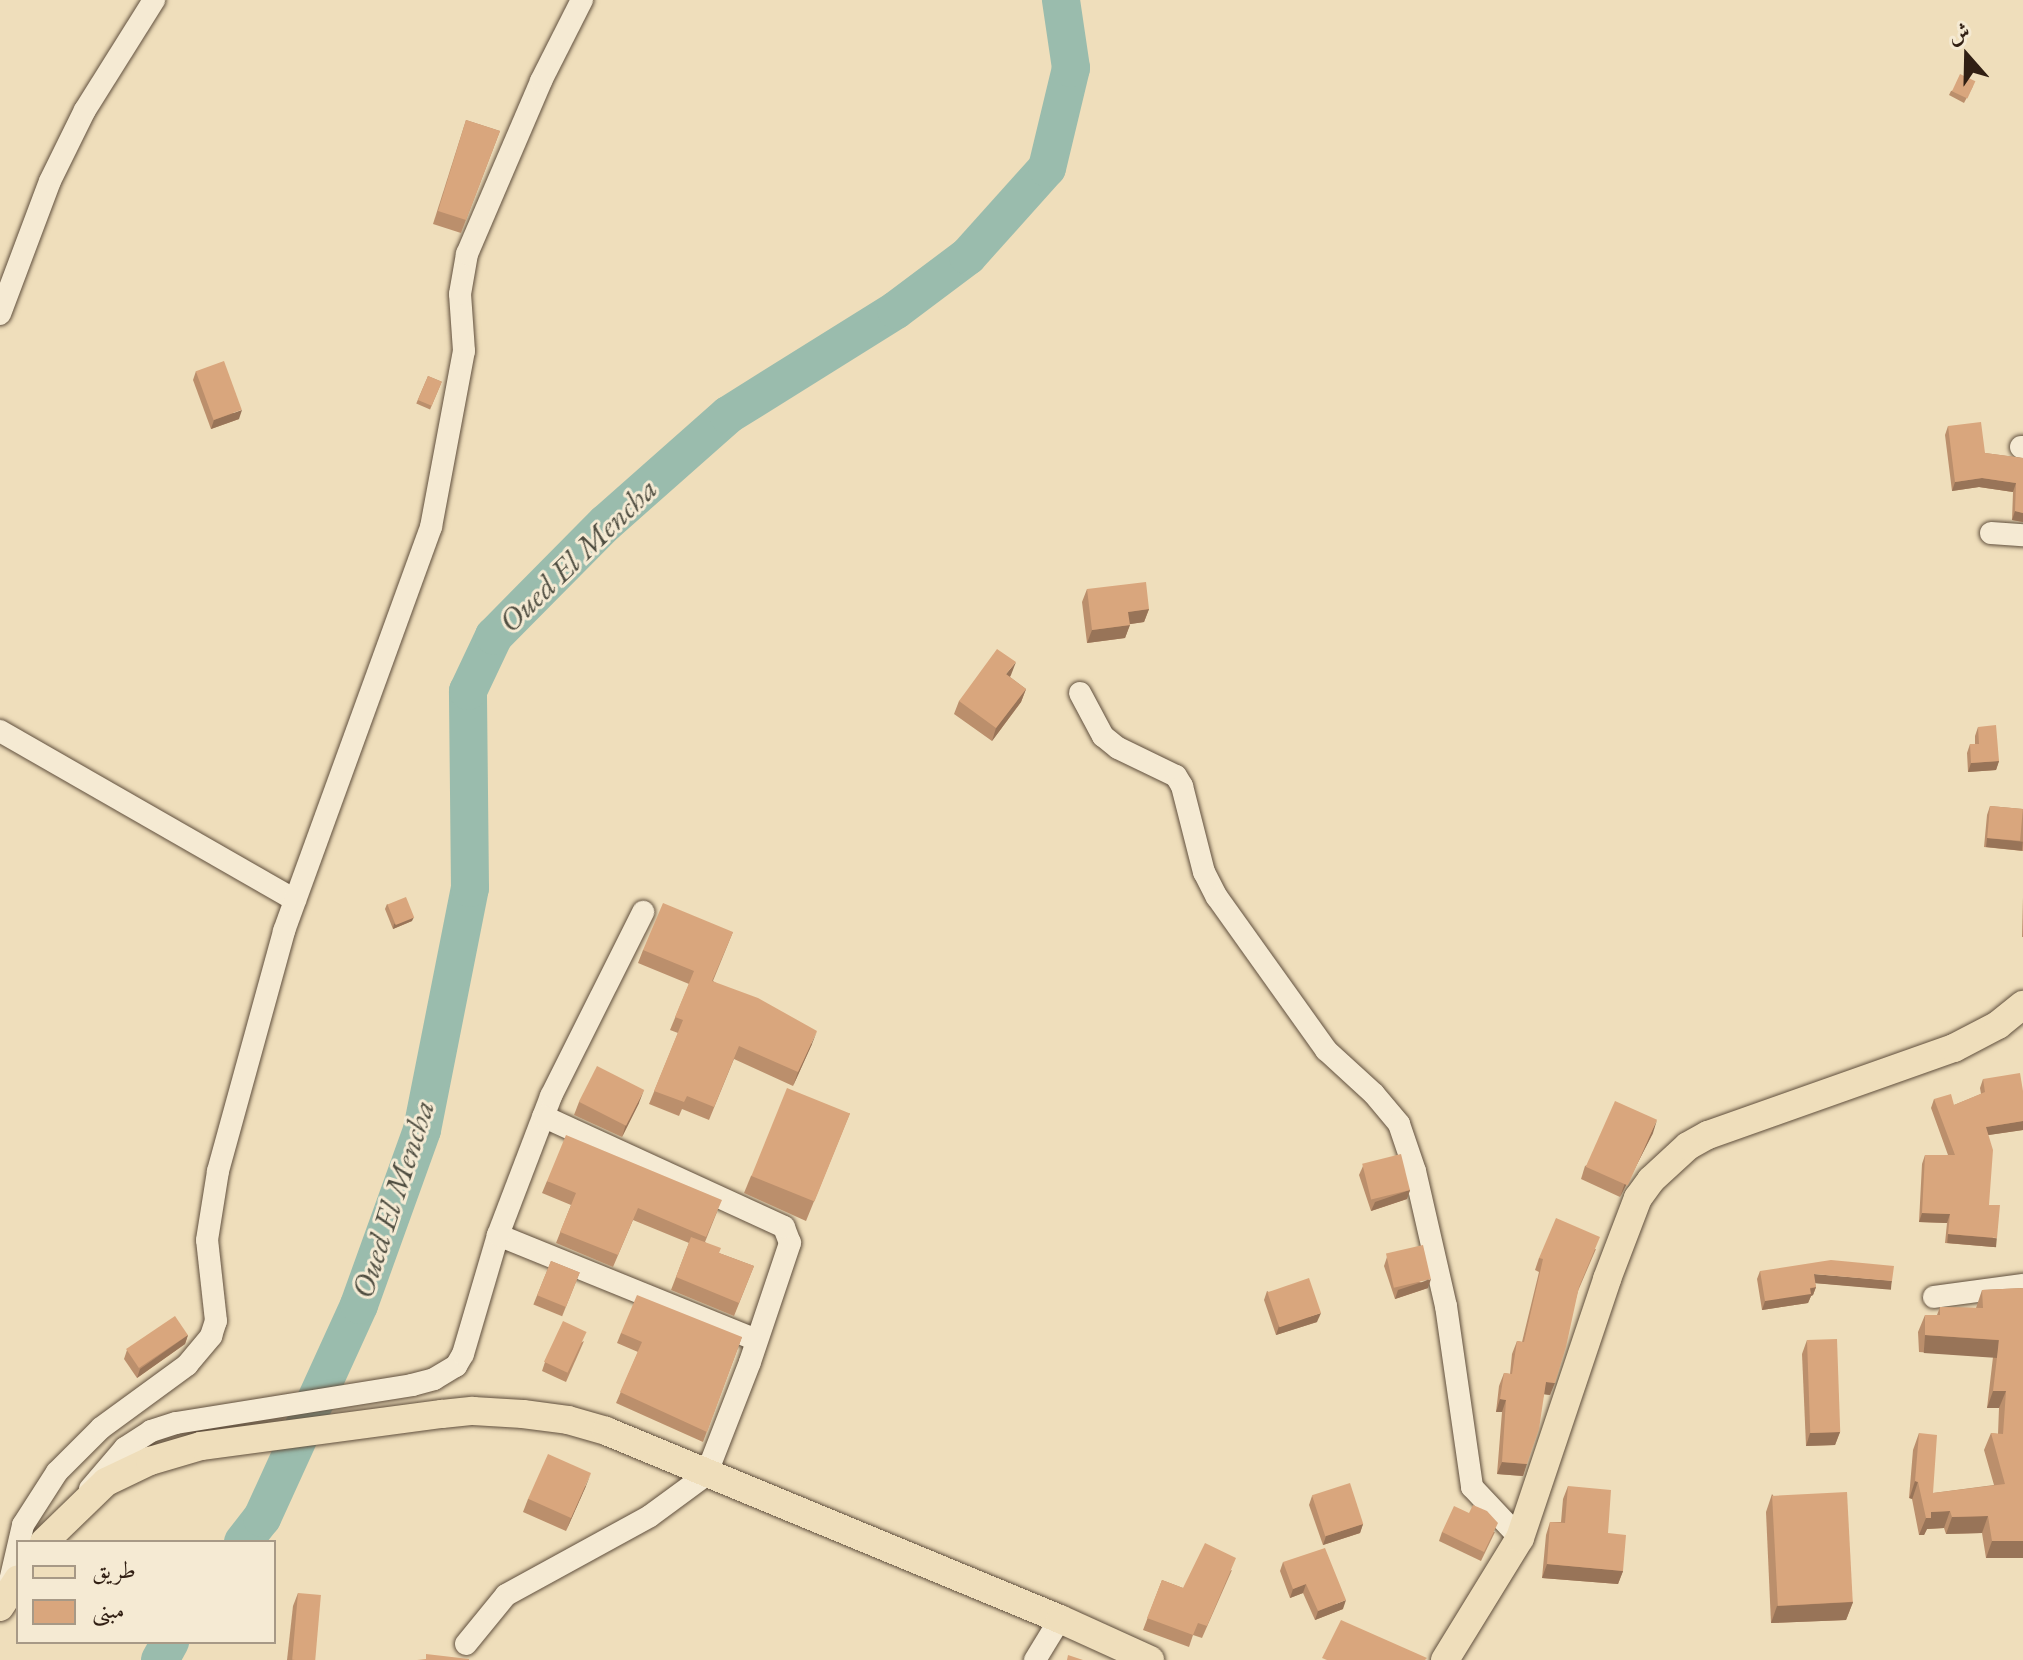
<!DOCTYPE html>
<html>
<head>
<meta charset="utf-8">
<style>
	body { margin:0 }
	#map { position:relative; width:2023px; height:1660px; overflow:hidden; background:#efdebb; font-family:"EB Garamond",Amiri,serif }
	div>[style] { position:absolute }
	.river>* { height:38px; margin:-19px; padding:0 19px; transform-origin:19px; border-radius:19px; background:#9abcad }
	.roads { filter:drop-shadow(0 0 2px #604f3d) drop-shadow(0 0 2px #604f3d) }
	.minor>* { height:22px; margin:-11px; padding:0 11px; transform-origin:11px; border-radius:11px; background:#f5ead3 }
	.major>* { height:28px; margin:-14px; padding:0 14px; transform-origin:14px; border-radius:14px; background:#efdebb }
	.wall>* { inset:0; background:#bb8f6c; transform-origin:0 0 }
	.shaded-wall>* { inset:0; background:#987458; transform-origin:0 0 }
	.building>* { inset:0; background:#d9a67d; transform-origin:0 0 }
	span { translate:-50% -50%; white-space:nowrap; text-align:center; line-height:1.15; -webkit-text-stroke:6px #f5ead3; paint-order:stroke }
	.water-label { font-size:32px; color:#504e41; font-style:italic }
	.legend { position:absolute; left:16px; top:1540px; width:260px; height:104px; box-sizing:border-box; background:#f5ead3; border:2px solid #a79986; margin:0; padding:10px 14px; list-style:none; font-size:24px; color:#311f13 }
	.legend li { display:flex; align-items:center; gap:16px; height:40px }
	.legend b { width:40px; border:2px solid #a79986 }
	.north { position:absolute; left:1927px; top:16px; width:80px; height:80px; -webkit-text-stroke:6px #f5ead3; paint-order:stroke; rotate:340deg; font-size:22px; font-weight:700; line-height:32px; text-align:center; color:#311f13 }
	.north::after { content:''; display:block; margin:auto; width:28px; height:36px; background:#311f13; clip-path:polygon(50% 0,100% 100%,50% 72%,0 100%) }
</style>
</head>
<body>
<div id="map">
	<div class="river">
		<i style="left:243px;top:1542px;width:31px;rotate:-52deg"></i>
		<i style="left:262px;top:1518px;width:234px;rotate:-65.5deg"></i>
		<i style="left:359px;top:1305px;width:186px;rotate:-70.2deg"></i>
		<i style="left:422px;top:1130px;width:247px;rotate:-78.8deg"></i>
		<i style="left:470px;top:888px;width:197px;rotate:-90.6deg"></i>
		<i style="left:468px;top:691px;width:61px;rotate:-64.7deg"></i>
		<i style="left:494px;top:636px;width:159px;rotate:-45.3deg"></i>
		<i style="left:606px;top:523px;width:163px;rotate:-41.5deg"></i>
		<i style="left:728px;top:415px;width:198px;rotate:-32deg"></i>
		<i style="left:896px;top:310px;width:90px;rotate:-36.9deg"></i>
		<i style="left:968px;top:256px;width:118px;rotate:-48.1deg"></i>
		<i style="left:1047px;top:168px;width:103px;rotate:-76.5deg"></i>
		<i style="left:1071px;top:68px;width:69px;rotate:-98.4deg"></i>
		<i style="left:160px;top:1660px;width:21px;rotate:-61deg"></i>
	</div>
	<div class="roads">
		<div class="minor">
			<i style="left:0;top:314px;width:142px;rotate:-69.4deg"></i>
			<i style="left:50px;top:181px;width:79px;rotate:-63.8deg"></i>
			<i style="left:85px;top:110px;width:130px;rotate:-57.9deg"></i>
			<i style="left:2021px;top:447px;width:2px"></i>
			<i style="left:1991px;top:533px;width:32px;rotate:4deg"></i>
			<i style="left:1080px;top:693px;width:49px;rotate:61.9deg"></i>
			<i style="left:1103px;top:736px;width:19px;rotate:39deg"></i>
			<i style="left:1118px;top:748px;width:64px;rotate:25.8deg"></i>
			<i style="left:1176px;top:776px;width:12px;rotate:59deg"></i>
			<i style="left:1182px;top:786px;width:89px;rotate:75.7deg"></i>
			<i style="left:1204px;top:872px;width:28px;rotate:63deg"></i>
			<i style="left:1217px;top:897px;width:188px;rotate:54.5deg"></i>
			<i style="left:1326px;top:1050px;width:65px;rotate:42.5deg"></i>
			<i style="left:1374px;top:1094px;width:39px;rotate:50deg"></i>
			<i style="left:1399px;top:1124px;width:50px;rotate:71.2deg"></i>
			<i style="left:1415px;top:1171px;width:139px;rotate:77.1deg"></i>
			<i style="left:1446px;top:1306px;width:183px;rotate:81.8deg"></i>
			<i style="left:1472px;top:1487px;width:70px;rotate:46.7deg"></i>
			<i style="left:0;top:731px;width:340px;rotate:29.8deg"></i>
			<i style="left:498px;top:1235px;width:279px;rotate:22.1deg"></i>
			<i style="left:1934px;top:1297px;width:90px;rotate:-7.7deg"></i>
			<i style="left:90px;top:1489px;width:54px;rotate:-49.5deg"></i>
			<i style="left:125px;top:1448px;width:31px;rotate:-33deg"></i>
			<i style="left:151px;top:1431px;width:26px;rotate:-18deg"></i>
			<i style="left:176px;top:1423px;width:239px;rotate:-9.1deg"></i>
			<i style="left:412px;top:1385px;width:23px;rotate:-15deg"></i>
			<i style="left:434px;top:1379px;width:26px;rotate:-31deg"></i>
			<i style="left:456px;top:1366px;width:14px;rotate:-60deg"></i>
			<i style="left:463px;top:1354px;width:124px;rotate:-73.6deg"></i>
			<i style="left:498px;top:1235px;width:149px;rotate:-69.1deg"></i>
			<i style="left:551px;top:1096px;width:206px;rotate:-63.4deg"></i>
			<i style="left:7px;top:1594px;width:71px;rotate:-76.9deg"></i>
			<i style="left:23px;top:1525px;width:63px;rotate:-57.3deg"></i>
			<i style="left:57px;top:1472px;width:62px;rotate:-45deg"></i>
			<i style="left:101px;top:1428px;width:107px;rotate:-36.2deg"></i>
			<i style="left:187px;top:1365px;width:38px;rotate:-50deg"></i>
			<i style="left:211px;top:1336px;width:16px;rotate:-72deg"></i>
			<i style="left:216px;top:1321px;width:81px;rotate:-96.3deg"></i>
			<i style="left:207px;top:1240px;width:70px;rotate:-80.9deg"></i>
			<i style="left:218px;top:1171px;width:249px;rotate:-74.6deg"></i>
			<i style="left:284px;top:931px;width:430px;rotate:-70deg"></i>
			<i style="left:431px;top:527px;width:179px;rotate:-79.4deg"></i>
			<i style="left:464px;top:351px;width:57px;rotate:-94deg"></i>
			<i style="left:460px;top:294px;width:41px;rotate:-80.1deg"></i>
			<i style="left:467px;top:254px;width:188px;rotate:-66.8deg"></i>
			<i style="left:541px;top:81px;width:91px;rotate:-63.2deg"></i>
			<i style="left:466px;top:1644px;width:63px;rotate:-50.8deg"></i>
			<i style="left:506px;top:1595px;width:164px;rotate:-28.7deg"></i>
			<i style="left:650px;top:1516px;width:69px;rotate:-36.2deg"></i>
			<i style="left:706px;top:1475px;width:121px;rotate:-68.7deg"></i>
			<i style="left:750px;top:1362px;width:126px;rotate:-71.4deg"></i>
			<i style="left:790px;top:1243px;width:17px;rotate:-111deg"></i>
			<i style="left:784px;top:1227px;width:265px;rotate:-155.3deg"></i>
			<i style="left:1035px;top:1660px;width:48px;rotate:-58.6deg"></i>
		</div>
		<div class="major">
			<i style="left:44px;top:1542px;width:86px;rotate:-44.1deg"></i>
			<i style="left:106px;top:1482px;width:49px;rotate:-25.5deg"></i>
			<i style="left:150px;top:1461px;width:53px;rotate:-16.4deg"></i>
			<i style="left:201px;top:1446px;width:243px;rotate:-7.6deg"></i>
			<i style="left:442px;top:1414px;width:31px;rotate:-6deg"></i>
			<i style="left:473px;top:1411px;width:50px;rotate:3.4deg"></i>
			<i style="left:523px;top:1414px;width:45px;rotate:7.6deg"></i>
			<i style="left:568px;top:1420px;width:40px;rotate:16deg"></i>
			<i style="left:606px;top:1431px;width:491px;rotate:22.5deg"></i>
			<i style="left:1060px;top:1619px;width:99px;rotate:24.5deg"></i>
			<i style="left:0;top:1607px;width:33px;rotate:-57deg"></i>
			<i style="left:1445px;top:1660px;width:143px;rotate:-58.4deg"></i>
			<i style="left:1520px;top:1538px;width:273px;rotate:-71.4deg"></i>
			<i style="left:1607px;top:1279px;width:87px;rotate:-69.1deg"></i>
			<i style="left:1638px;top:1198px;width:22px;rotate:-54deg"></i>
			<i style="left:1651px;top:1180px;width:50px;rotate:-42.6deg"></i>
			<i style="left:1688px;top:1146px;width:23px;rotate:-29deg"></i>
			<i style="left:1708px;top:1135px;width:261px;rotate:-19.5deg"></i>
			<i style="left:1954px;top:1048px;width:50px;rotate:-27.6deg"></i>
			<i style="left:1998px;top:1025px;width:32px;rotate:-39deg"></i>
		</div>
	</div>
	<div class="wall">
		<i style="clip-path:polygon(1973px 86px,1964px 103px,1949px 95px,1951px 91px)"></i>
		<i style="clip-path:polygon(466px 120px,500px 131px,461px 233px,433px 224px)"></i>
		<i style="clip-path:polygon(196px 371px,239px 419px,211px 429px,193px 380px)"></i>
		<i style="left:428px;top:376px;width:15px;height:30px;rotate:23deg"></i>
		<i style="clip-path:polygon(1948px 426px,1985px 453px,2023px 458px,2023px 522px,2012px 520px,2013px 492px,1979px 487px,1952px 491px,1945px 435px)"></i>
		<i style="clip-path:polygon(1087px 589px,1149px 609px,1144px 622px,1130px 624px,1125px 638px,1087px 643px,1082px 602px)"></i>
		<i style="clip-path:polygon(1011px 675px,1010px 677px,1026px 689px,1021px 702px,992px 741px,954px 714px,959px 701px)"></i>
		<i style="clip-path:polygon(1978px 727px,1999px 761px,1996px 770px,1968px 772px,1967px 753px,1970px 744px,1975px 744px,1975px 736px)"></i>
		<i style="clip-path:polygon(1990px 806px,2023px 809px,2023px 851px,1984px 847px,1987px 815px)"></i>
		<i style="clip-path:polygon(2023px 897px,2023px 937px,2022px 937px)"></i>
		<i style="clip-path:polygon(387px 904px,412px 921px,393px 929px,385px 909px)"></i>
		<i style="clip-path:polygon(733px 932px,713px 981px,812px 1044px,793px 1086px,734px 1059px,709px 1120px,682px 1109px,679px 1116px,649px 1104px,678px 1033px,670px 1030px,689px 984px,638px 963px,643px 950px)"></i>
		<i style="clip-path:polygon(1983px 1079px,2023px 1091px,2023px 1130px,1988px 1135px,1989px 1205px,1994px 1247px,1945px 1243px,1947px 1223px,1919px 1222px,1922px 1164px,1925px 1155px,1948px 1155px,1931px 1108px,1934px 1099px,1954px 1105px,1981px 1094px,1980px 1088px)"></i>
		<i style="clip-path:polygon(579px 1102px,639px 1103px,622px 1137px,574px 1115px)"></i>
		<i style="clip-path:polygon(850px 1113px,806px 1221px,744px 1193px,751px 1176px)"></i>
		<i style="clip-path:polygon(1653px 1133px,1620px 1197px,1581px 1179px,1585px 1166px)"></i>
		<i style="clip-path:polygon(1363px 1166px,1410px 1190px,1407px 1199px,1371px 1211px,1359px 1175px)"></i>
		<i style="clip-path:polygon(547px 1181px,717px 1212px,705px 1242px,719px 1253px,754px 1266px,734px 1316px,671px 1290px,689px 1243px,633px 1220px,613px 1267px,556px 1243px,571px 1205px,542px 1193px)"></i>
		<i style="clip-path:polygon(1596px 1249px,1578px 1291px,1550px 1395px,1544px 1394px,1523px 1476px,1497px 1474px,1502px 1412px,1496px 1412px,1499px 1386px,1504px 1373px,1510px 1374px,1512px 1354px,1517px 1341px,1522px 1342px,1539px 1272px,1535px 1270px,1539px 1258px)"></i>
		<i style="clip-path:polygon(1387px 1257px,1428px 1288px,1395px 1299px,1384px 1266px)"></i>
		<i style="left:551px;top:1261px;width:31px;height:47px;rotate:22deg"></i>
		<i style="clip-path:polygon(1760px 1271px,1892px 1281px,1889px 1289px,1815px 1283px,1816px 1287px,1813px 1295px,1811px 1296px,1808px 1303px,1762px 1310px,1757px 1279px)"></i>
		<i style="clip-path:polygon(2023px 1288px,2023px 1558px,1986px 1558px,1982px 1533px,1946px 1534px,1944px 1528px,1927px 1529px,1924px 1535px,1919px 1535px,1912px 1499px,1909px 1498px,1913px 1450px,1919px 1433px,1933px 1493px,1994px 1485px,1984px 1450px,1991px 1433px,1998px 1434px,1999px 1408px,1987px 1408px,1993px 1357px,1919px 1352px,1918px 1332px,1925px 1315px,1937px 1315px,1940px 1307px,1976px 1308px,1982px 1290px)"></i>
		<i style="clip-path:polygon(1267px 1291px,1317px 1322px,1276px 1335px,1264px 1300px)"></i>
		<i style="clip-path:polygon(621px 1333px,742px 1337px,703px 1442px,616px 1403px,638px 1352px,617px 1343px)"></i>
		<i style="clip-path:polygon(188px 1335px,185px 1344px,137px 1378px,124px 1359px,127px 1350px)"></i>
		<i style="clip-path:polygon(1807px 1340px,1840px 1432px,1835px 1445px,1806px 1446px,1802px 1354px)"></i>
		<i style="clip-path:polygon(584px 1341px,566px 1382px,542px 1371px,545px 1362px)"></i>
		<i style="clip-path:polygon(586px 1486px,566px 1531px,523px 1512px,528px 1499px)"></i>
		<i style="clip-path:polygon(1568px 1486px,1608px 1533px,1623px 1571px,1618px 1584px,1542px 1578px,1546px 1535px,1550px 1522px,1561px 1522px,1563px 1499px)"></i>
		<i style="clip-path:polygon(1772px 1494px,1853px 1602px,1846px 1620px,1771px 1623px,1766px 1512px)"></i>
		<i style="clip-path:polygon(1312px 1496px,1363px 1524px,1360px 1533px,1323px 1545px,1309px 1505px)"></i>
		<i style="clip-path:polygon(1442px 1532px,1495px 1532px,1481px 1561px,1439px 1541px)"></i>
		<i style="clip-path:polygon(1283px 1562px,1343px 1609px,1315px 1620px,1303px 1593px,1290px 1598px,1280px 1571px)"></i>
		<i style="clip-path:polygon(1232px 1570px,1202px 1638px,1193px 1635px,1189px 1647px,1143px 1630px,1162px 1580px,1183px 1588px)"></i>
		<i style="clip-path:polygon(298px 1593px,314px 1660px,287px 1660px,293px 1606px)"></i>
	</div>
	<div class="shaded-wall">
		<i style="clip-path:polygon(242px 410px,239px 419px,211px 429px,214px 420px)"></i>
		<i style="clip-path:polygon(1982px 478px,2016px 483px,2013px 492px,1979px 487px,1952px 491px,1955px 482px)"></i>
		<i style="clip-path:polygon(2015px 511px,2023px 513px,2023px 522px,2012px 520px)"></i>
		<i style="clip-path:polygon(1149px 609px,1144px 622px,1124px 625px,1128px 612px)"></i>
		<i style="clip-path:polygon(1130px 625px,1125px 638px,1087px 643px,1092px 630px)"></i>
		<i style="clip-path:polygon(1016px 662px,1011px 675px,1001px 688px,1006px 674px)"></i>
		<i style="clip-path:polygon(1026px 689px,1021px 702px,992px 741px,996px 728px)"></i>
		<i style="clip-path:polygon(1999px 761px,1996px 770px,1968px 772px,1971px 763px)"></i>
		<i style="left:1987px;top:838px;width:36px;height:9px;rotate:6deg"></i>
		<i style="clip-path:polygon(414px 917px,412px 921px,393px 929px,394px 924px)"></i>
		<i style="clip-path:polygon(817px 1031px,812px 1044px,793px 1086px,798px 1072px)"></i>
		<i style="clip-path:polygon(644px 1090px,639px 1103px,622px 1137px,626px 1124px)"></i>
		<i style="clip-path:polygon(1657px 1120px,1653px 1133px,1620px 1197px,1625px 1183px)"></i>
		<i style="clip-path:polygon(2023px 1121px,2023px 1130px,1982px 1136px,1986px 1127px)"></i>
		<i style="clip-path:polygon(1410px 1190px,1407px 1199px,1371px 1211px,1375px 1202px)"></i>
		<i style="clip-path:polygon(1922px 1213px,1950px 1214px,1947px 1223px,1919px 1222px)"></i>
		<i style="left:1948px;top:1234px;width:49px;height:9px;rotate:5deg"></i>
		<i style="left:1814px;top:1274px;width:78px;height:9px;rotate:5deg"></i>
		<i style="clip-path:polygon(1431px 1279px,1428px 1288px,1395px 1299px,1398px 1290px)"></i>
		<i style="clip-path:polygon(1816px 1287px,1813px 1295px,1811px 1296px,1808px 1303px,1762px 1310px,1765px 1301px)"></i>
		<i style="clip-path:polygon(1321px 1313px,1317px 1322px,1276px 1335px,1279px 1326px)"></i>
		<i style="clip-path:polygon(188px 1335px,185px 1344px,137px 1378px,140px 1369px)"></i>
		<i style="left:1925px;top:1335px;width:74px;height:18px;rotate:4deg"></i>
		<i style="clip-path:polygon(1546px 1382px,1555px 1383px,1550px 1395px,1542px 1394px)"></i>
		<i style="clip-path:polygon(1993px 1391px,2006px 1391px,1999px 1408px,1987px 1408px)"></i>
		<i style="clip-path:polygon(1500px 1399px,1506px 1400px,1502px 1412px,1496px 1412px)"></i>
		<i style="clip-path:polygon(1840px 1432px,1835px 1445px,1806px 1446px,1810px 1433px)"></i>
		<i style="clip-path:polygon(1502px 1462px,1527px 1464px,1523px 1476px,1497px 1474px)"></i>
		<i style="clip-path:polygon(591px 1473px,586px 1486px,566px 1531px,571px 1518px)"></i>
		<i style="left:1915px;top:1481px;width:3px;height:18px;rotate:18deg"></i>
		<i style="clip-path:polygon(1950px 1511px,1944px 1528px,1927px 1529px,1924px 1535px,1919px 1535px,1926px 1518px,1931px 1512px)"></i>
		<i style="clip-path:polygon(1988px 1516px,1982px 1533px,1946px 1534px,1952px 1517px)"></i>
		<i style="clip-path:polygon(1363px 1524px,1360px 1533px,1323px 1545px,1326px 1536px)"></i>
		<i style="clip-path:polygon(1992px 1541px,2023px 1541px,2023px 1558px,1986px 1558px)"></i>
		<i style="clip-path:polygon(1547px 1564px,1623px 1571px,1618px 1584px,1542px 1578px)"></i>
		<i style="clip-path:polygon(1306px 1584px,1303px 1593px,1290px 1598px,1293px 1589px)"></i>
		<i style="clip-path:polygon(1346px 1600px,1343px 1609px,1315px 1620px,1318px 1611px)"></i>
		<i style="clip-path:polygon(1853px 1602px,1846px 1620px,1771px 1623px,1777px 1606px)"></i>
	</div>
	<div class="building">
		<i style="left:1960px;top:74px;width:17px;height:19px;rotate:25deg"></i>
		<i style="clip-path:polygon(466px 120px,500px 131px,466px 220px,438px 211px)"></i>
		<i style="left:224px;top:361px;width:52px;height:30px;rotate:70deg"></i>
		<i style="left:428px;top:376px;width:15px;height:26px;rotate:23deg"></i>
		<i style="clip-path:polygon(1981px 422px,1985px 453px,2023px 458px,2023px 513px,2015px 511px,2016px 483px,1982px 478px,1955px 482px,1948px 426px)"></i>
		<i style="clip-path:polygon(1146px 582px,1149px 609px,1128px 612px,1130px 625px,1092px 630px,1087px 589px)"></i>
		<i style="clip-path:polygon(997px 649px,1016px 662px,1006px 674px,1026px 689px,996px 728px,959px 701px)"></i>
		<i style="clip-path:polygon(1996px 725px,1999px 761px,1971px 763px,1970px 744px,1979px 744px,1978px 727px)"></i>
		<i style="left:1990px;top:806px;width:33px;height:32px;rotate:5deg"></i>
		<i style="left:406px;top:897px;width:22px;height:20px;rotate:68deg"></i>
		<i style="clip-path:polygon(663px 903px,733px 932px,712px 981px,758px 998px,817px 1031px,798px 1072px,739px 1046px,714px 1107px,687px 1096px,684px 1102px,654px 1091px,683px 1020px,675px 1017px,694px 971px,643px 950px)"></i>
		<i style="left:597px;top:1066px;width:53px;height:40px;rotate:27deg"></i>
		<i style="clip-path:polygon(2020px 1073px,2023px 1091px,2023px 1121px,1986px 1127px,1993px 1150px,1989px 1205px,2000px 1205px,1997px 1238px,1948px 1234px,1950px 1214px,1922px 1213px,1925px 1155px,1955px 1155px,1934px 1099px,1951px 1094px,1954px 1105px,1985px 1092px,1983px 1079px)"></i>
		<i style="left:787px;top:1088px;width:68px;height:95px;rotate:22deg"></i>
		<i style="left:1615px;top:1101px;width:46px;height:72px;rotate:24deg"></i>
		<i style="clip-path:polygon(566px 1135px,722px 1200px,706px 1237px,638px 1208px,618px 1255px,560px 1232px,576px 1193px,547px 1181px)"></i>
		<i style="left:1401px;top:1154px;width:37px;height:40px;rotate:76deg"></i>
		<i style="clip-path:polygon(1556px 1218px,1600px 1237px,1579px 1287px,1566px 1347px,1555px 1383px,1546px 1382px,1539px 1429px,1527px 1464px,1502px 1462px,1506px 1400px,1500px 1399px,1504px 1373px,1512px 1374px,1517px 1341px,1524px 1342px,1543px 1259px,1539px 1258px)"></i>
		<i style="clip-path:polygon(691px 1237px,721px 1248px,719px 1253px,754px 1266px,739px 1303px,676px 1277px)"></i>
		<i style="left:1423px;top:1245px;width:35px;height:38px;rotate:77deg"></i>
		<i style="clip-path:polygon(1831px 1260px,1894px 1266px,1892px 1281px,1814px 1274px,1816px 1287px,1810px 1288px,1811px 1294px,1765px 1301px,1760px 1271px)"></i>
		<i style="left:551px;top:1261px;width:31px;height:37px;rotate:22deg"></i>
		<i style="left:1309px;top:1278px;width:37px;height:44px;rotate:71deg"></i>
		<i style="clip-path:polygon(2023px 1288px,2023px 1541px,1992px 1541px,1988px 1516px,1952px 1517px,1950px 1511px,1931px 1512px,1931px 1518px,1926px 1518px,1918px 1482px,1915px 1481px,1919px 1433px,1937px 1435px,1933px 1493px,2005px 1484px,1991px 1433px,2003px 1434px,2006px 1391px,1993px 1391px,1999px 1340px,1925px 1335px,1925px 1315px,1940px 1315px,1940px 1307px,1983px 1308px,1982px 1290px)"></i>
		<i style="clip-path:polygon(637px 1295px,742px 1337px,707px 1432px,620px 1392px,642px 1342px,621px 1333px)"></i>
		<i style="left:175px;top:1316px;width:23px;height:59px;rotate:56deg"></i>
		<i style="left:563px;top:1321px;width:26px;height:45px;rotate:25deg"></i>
		<i style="left:1837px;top:1339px;width:93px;height:30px;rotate:88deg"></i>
		<i style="left:548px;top:1454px;width:47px;height:49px;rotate:24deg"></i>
		<i style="left:1350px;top:1483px;width:43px;height:40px;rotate:72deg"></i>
		<i style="clip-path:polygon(1568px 1486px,1611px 1490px,1608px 1533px,1626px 1535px,1623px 1571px,1547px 1564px,1550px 1522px,1565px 1523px)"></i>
		<i style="left:1847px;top:1492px;width:110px;height:75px;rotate:87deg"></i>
		<i style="clip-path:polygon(1473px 1505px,1487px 1511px,1498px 1523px,1484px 1552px,1442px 1532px,1454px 1506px,1469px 1513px)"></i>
		<i style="clip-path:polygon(1205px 1543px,1236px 1558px,1207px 1626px,1198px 1623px,1193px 1635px,1147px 1618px,1162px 1580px,1183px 1588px)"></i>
		<i style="clip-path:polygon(1325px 1548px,1346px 1600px,1318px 1611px,1306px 1584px,1293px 1589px,1283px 1562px)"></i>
		<i style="left:298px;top:1593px;width:23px;height:67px;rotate:5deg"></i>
		<i style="clip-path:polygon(1341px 1620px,1427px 1658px,1425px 1660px,1327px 1660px,1322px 1658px)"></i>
		<i style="clip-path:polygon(426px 1654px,469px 1659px,469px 1660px,417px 1660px,426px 1659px)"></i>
		<i style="clip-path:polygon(1068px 1655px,1083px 1660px,1067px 1660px)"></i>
	</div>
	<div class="water-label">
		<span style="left:578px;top:555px;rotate:-44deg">Oued El Mencha</span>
		<span style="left:393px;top:1199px;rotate:-72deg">Oued El Mencha</span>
	</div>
	<ul class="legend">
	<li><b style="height:10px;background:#efdebb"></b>طريق</li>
	<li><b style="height:22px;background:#d9a67d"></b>مبنى</li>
	</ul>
	<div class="north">ش</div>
</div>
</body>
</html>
